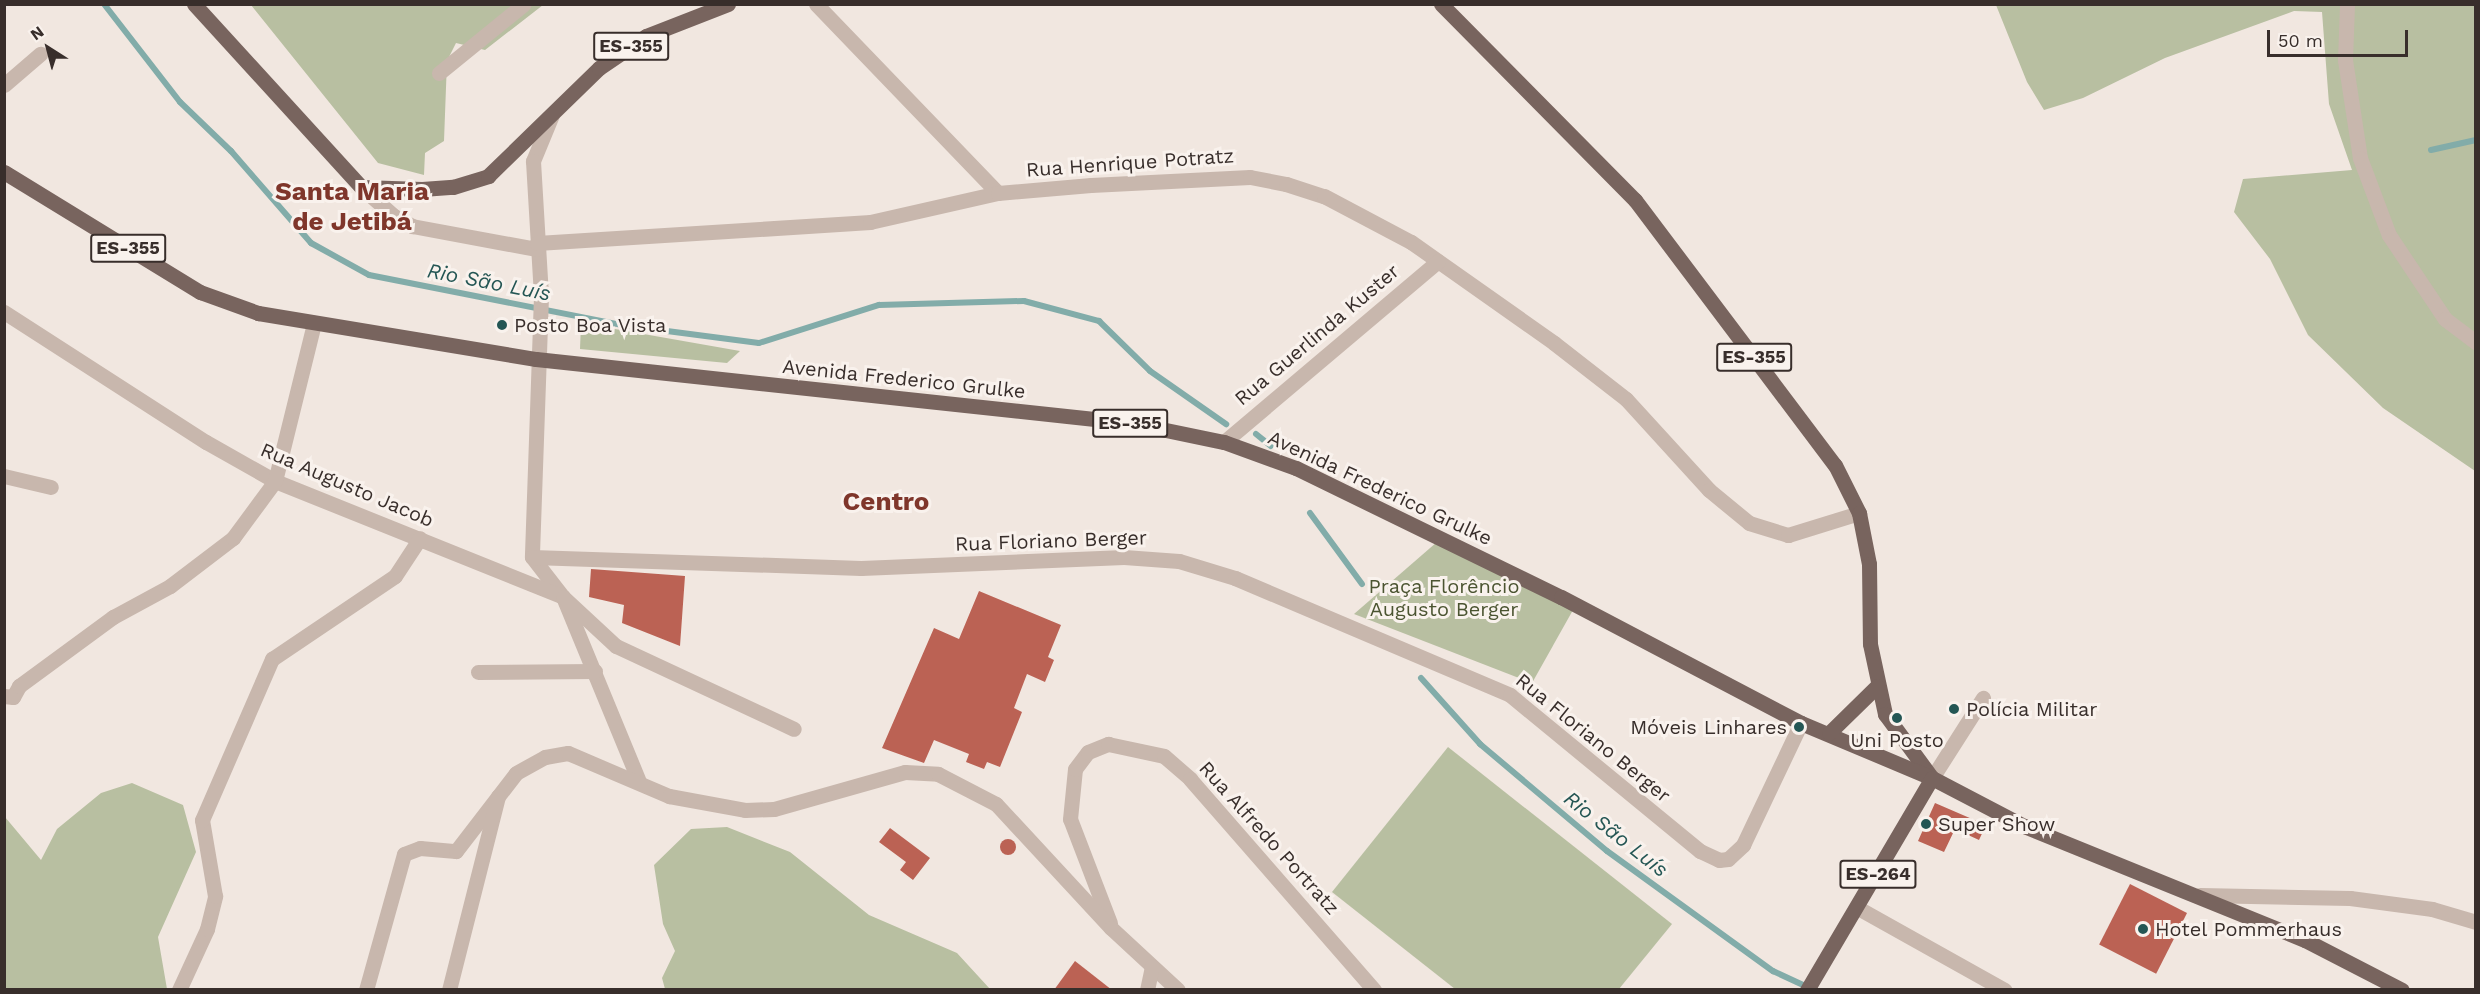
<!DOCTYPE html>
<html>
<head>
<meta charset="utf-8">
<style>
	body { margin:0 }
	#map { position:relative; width:2480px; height:994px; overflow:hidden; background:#f1e7e0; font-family:"Work Sans",sans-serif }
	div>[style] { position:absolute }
	.green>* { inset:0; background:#b8bfa1 }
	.stream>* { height:6px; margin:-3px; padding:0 3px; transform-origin:3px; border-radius:3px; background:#82aca9 }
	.building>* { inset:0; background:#bb6254; transform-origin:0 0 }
	.round { border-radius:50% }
	.minor>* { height:15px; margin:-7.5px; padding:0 7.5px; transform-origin:7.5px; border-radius:7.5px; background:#c8b7ad }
	.major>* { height:15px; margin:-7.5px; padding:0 7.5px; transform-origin:7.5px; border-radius:7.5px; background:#78645e }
	.dots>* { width:16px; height:16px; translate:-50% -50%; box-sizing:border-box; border:3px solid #f9f2ed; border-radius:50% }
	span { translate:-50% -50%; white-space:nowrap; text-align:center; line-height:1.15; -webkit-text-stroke:6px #f9f2ed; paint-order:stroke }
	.shield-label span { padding:2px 4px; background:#f9f2ed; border:2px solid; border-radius:4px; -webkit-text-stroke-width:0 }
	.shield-label { font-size:18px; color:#382e2b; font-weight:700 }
	.street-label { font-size:20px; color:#382e2b }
	.poi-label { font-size:20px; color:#382e2b }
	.left { translate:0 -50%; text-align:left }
	.right { translate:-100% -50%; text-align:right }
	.park-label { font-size:20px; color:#4b5431 }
	.water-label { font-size:21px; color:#245654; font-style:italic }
	.district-label { font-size:26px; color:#7f362b; font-weight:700 }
	.frame { position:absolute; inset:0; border:6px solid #382e2b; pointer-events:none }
	.north { position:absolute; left:18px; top:18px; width:60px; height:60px; -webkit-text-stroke:4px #f9f2ed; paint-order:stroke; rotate:324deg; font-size:16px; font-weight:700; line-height:24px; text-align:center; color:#382e2b }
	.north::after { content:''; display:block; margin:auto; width:21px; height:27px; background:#382e2b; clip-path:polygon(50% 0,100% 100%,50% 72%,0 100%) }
	.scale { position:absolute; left:2267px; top:30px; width:141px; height:27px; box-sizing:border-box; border:3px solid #382e2b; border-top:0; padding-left:8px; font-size:18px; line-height:21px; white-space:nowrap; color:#382e2b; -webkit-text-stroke:4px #f9f2ed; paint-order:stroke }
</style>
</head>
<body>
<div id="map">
	<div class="green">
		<i style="clip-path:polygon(251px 5px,543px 5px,485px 50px,456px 43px,447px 61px,444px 141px,425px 153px,424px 175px,378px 163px)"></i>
		<i style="clip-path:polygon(1996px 5px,2475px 5px,2475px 471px,2383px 408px,2308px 335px,2270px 259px,2234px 212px,2243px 179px,2352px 170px,2329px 104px,2322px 12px,2294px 11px,2165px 58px,2083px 98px,2044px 110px,2027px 82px)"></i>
		<i style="clip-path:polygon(581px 323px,740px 351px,727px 363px,580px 349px)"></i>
		<i style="clip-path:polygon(1437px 542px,1573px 610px,1532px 683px,1354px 614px)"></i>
		<i style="clip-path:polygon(1448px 747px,1672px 924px,1619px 989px,1455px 989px,1332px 892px)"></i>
		<i style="clip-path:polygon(132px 783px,183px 805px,196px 852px,158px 937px,167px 989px,5px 989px,5px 817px,41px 860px,57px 829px,101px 793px)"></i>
		<i style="clip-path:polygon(727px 827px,790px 852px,869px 915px,957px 953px,990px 989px,665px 989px,662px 978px,675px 951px,663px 924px,654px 865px,691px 829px)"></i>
	</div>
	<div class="stream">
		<i style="left:104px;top:4px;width:124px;rotate:52.2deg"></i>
		<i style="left:180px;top:102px;width:71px;rotate:43.9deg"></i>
		<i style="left:231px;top:151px;width:122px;rotate:49deg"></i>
		<i style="left:311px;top:243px;width:66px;rotate:28.9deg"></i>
		<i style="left:369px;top:275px;width:257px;rotate:11.2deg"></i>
		<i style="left:621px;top:325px;width:139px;rotate:7.4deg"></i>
		<i style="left:759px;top:343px;width:126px;rotate:-17.6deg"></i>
		<i style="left:879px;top:305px;width:145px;rotate:-1.6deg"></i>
		<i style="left:1024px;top:301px;width:78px;rotate:14.9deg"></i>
		<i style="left:1099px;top:321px;width:71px;rotate:44.4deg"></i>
		<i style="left:1150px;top:371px;width:93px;rotate:34.9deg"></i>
		<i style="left:2431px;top:150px;width:46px;rotate:-12.5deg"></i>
		<i style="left:1256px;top:434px;width:19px;rotate:39deg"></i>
		<i style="left:1310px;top:513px;width:88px;rotate:53.8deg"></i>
		<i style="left:1421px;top:678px;width:89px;rotate:48.2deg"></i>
		<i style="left:1480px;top:744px;width:166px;rotate:40.1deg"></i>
		<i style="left:1607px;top:851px;width:205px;rotate:35.9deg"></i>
		<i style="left:1773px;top:971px;width:38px;rotate:25deg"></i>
	</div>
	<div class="building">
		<i style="clip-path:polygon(591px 569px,685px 576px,680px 646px,622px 623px,624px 605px,589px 597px)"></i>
		<i style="clip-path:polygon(979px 591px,1061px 625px,1048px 657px,1054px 660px,1045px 682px,1027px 674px,1014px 708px,1022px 712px,1000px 767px,987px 762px,984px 769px,966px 762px,969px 754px,934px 740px,924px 763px,882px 748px,934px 628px,959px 639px)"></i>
		<i style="clip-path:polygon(1935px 803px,1986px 825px,1979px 840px,1955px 829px,1944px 852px,1918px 841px)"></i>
		<i style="clip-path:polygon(890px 828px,930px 858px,913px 880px,900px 870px,906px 862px,879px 842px)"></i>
		<i class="round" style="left:1000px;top:839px;width:16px;height:16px"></i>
		<i style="left:2130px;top:884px;width:64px;height:68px;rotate:27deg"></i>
		<i style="clip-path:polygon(1075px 961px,1112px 990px,1054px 990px)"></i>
	</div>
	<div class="minor">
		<i style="left:816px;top:4px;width:262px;rotate:46.1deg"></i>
		<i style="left:2347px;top:4px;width:56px;rotate:92deg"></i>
		<i style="left:2345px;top:60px;width:99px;rotate:81.3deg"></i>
		<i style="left:2360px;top:158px;width:82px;rotate:69.4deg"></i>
		<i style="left:2389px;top:235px;width:101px;rotate:56.3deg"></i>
		<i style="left:2445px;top:319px;width:39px;rotate:37deg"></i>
		<i style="left:439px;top:73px;width:109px;rotate:-39.1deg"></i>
		<i style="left:4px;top:85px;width:48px;rotate:-40.7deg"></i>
		<i style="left:552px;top:115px;width:50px;rotate:112.4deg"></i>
		<i style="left:533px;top:161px;width:135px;rotate:86.6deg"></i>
		<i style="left:541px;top:296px;width:261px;rotate:92deg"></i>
		<i style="left:532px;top:557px;width:51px;rotate:52.2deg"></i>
		<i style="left:563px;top:597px;width:199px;rotate:67.6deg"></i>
		<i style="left:361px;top:187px;width:44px;rotate:41.3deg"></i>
		<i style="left:394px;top:216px;width:21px;rotate:29deg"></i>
		<i style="left:412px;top:226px;width:126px;rotate:10.5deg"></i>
		<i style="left:537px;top:243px;width:334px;rotate:-3.6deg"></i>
		<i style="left:870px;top:222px;width:131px;rotate:-12.8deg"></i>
		<i style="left:998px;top:193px;width:93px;rotate:-4.9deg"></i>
		<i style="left:1091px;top:185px;width:159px;rotate:-2.9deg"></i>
		<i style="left:1250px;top:177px;width:37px;rotate:11deg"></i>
		<i style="left:1286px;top:184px;width:40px;rotate:18deg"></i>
		<i style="left:1324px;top:196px;width:98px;rotate:27.9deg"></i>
		<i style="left:1411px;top:242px;width:175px;rotate:35.2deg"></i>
		<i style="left:1554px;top:343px;width:91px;rotate:37.9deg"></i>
		<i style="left:1626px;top:399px;width:123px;rotate:47.6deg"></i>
		<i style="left:1709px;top:490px;width:52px;rotate:39.5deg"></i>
		<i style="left:1749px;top:523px;width:41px;rotate:17.1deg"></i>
		<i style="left:1788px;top:535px;width:74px;rotate:-17.2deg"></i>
		<i style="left:4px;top:312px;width:240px;rotate:32.8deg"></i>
		<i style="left:206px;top:442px;width:79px;rotate:29.5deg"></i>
		<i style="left:275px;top:481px;width:310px;rotate:21.9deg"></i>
		<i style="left:563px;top:597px;width:72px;rotate:42.8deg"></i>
		<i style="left:616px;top:646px;width:196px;rotate:25deg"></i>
		<i style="left:1224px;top:442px;width:280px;rotate:-40.2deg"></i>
		<i style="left:4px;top:476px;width:48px;rotate:13.2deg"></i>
		<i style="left:532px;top:557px;width:329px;rotate:1.9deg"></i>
		<i style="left:861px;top:568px;width:263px;rotate:-2.4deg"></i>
		<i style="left:1124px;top:557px;width:55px;rotate:4.2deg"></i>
		<i style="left:1179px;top:561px;width:59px;rotate:16.9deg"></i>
		<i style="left:1235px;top:578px;width:299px;rotate:23deg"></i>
		<i style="left:1510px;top:695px;width:246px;rotate:39.4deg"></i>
		<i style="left:1700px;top:851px;width:21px;rotate:25deg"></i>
		<i style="left:1719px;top:860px;width:9px;rotate:-6deg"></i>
		<i style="left:1728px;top:859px;width:21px;rotate:-43deg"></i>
		<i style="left:1743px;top:845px;width:135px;rotate:-64.6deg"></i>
		<i style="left:478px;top:672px;width:117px;rotate:-0.5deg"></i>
		<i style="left:4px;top:696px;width:9px;rotate:6deg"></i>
		<i style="left:13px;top:697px;width:13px;rotate:-61deg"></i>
		<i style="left:19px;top:686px;width:117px;rotate:-36.3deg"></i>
		<i style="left:113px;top:617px;width:65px;rotate:-28.5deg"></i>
		<i style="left:170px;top:586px;width:79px;rotate:-37.3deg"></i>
		<i style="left:233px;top:538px;width:71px;rotate:-53.6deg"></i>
		<i style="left:275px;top:481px;width:163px;rotate:-76.1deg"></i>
		<i style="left:1932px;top:778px;width:95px;rotate:-57.5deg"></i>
		<i style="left:2200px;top:895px;width:150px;rotate:1.1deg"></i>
		<i style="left:2350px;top:898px;width:83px;rotate:7.6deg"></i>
		<i style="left:2432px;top:909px;width:46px;rotate:16.5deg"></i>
		<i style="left:1858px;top:908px;width:168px;rotate:29.2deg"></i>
		<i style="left:1110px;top:923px;width:111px;rotate:-111deg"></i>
		<i style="left:1070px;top:819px;width:50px;rotate:-84.3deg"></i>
		<i style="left:1075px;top:769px;width:21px;rotate:-53deg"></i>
		<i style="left:1088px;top:752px;width:22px;rotate:-22deg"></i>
		<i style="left:1108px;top:744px;width:57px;rotate:12.1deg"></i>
		<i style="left:1164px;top:756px;width:35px;rotate:41deg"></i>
		<i style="left:1190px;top:779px;width:280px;rotate:48.9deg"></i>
		<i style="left:179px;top:990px;width:67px;rotate:-65.3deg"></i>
		<i style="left:207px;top:929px;width:34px;rotate:-76deg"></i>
		<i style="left:215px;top:896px;width:77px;rotate:-99.7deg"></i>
		<i style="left:202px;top:820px;width:176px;rotate:-66.5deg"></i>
		<i style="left:272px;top:659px;width:148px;rotate:-34deg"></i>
		<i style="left:395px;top:576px;width:45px;rotate:-56.7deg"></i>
		<i style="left:366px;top:990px;width:141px;rotate:-74.4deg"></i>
		<i style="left:404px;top:854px;width:17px;rotate:-21deg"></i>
		<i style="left:420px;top:848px;width:36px;rotate:5deg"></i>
		<i style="left:456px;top:851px;width:98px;rotate:-52.4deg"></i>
		<i style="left:516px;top:773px;width:33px;rotate:-29deg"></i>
		<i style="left:545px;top:757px;width:23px;rotate:-10deg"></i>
		<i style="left:568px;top:753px;width:110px;rotate:23.1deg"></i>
		<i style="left:669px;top:796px;width:77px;rotate:10.4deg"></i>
		<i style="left:745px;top:810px;width:29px;rotate:-2deg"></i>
		<i style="left:774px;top:809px;width:136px;rotate:-15.8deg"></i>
		<i style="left:905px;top:772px;width:33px;rotate:3deg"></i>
		<i style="left:938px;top:774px;width:65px;rotate:27.3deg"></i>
		<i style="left:996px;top:804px;width:169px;rotate:47.2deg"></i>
		<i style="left:1111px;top:928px;width:91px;rotate:42.8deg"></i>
		<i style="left:449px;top:990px;width:200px;rotate:-75.8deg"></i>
		<i style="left:1147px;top:990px;width:24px;rotate:-78deg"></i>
	</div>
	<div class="major">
		<i style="left:194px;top:4px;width:248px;rotate:47.6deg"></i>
		<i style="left:361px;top:187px;width:61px;rotate:1.9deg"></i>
		<i style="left:422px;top:189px;width:31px;rotate:-4deg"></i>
		<i style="left:453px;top:187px;width:37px;rotate:-17deg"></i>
		<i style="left:488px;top:176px;width:155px;rotate:-44.2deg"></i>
		<i style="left:599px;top:68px;width:57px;rotate:-34.2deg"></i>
		<i style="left:646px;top:36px;width:88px;rotate:-21.3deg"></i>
		<i style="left:1441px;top:4px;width:276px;rotate:45.3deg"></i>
		<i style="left:1635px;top:200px;width:332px;rotate:53deg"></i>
		<i style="left:1835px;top:465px;width:54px;rotate:63.4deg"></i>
		<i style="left:1859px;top:513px;width:52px;rotate:78.9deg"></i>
		<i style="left:1869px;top:564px;width:80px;rotate:89.3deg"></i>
		<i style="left:1870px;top:644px;width:72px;rotate:77.9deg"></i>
		<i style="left:1885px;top:714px;width:79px;rotate:53.7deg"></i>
		<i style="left:4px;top:172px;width:230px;rotate:31.5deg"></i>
		<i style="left:200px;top:292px;width:62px;rotate:19.9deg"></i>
		<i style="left:258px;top:313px;width:282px;rotate:9.4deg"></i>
		<i style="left:536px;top:359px;width:599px;rotate:6.13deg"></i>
		<i style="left:1132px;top:423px;width:94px;rotate:11.7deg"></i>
		<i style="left:1224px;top:442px;width:77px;rotate:19.9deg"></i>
		<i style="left:1296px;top:468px;width:295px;rotate:26deg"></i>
		<i style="left:1561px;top:597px;width:271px;rotate:27.7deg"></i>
		<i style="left:1801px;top:723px;width:142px;rotate:22.8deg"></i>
		<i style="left:1932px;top:778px;width:104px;rotate:27.6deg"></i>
		<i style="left:2024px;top:826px;width:303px;rotate:22.1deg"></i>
		<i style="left:2305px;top:940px;width:109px;rotate:27.3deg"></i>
		<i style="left:1829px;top:733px;width:67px;rotate:-44.4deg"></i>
		<i style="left:1807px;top:990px;width:246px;rotate:-59.5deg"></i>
	</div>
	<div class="dots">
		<i style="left:502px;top:325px;background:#245654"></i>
		<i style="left:1954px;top:709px;background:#245654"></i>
		<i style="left:1897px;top:718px;background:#245654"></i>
		<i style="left:1799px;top:727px;background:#245654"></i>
		<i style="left:1926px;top:824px;background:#245654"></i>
		<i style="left:2143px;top:929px;background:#245654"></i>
	</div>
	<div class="shield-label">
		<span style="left:631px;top:46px">ES-355</span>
		<span style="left:128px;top:248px">ES-355</span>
		<span style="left:1754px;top:357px">ES-355</span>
		<span style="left:1130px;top:423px">ES-355</span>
		<span style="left:1878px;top:874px">ES-264</span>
	</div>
	<div class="street-label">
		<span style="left:1130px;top:163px;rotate:-4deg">Rua Henrique Potratz</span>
		<span style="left:1317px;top:335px;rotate:-40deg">Rua Guerlinda Kuster</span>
		<span style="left:904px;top:379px;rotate:6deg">Avenida Frederico Grulke</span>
		<span style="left:347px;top:485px;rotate:23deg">Rua Augusto Jacob</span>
		<span style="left:1380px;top:488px;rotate:25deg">Avenida Frederico Grulke</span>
		<span style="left:1051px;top:541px;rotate:-2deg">Rua Floriano Berger</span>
		<span style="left:1593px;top:738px;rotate:39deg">Rua Floriano Berger</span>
		<span style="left:1269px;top:838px;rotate:48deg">Rua Alfredo Portratz</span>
	</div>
	<div class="poi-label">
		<span class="left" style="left:514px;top:325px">Posto Boa Vista</span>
		<span class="left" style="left:1966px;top:709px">Polícia Militar</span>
		<span class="right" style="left:1787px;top:727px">Móveis Linhares</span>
		<span style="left:1897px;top:740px">Uni Posto</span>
		<span class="left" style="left:1938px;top:824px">Super Show</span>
		<span class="left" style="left:2155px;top:929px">Hotel Pommerhaus</span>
	</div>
	<div class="park-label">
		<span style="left:1444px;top:598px">Praça Florêncio<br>Augusto Berger</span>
	</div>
	<div class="water-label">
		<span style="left:489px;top:282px;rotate:11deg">Rio São Luís</span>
		<span style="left:1616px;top:834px;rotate:38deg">Rio São Luís</span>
	</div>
	<div class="district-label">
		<span style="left:352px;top:207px">Santa Maria<br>de Jetibá</span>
		<span style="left:886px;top:502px">Centro</span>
	</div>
	<div class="frame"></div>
	<div class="north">N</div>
	<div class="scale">50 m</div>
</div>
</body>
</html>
